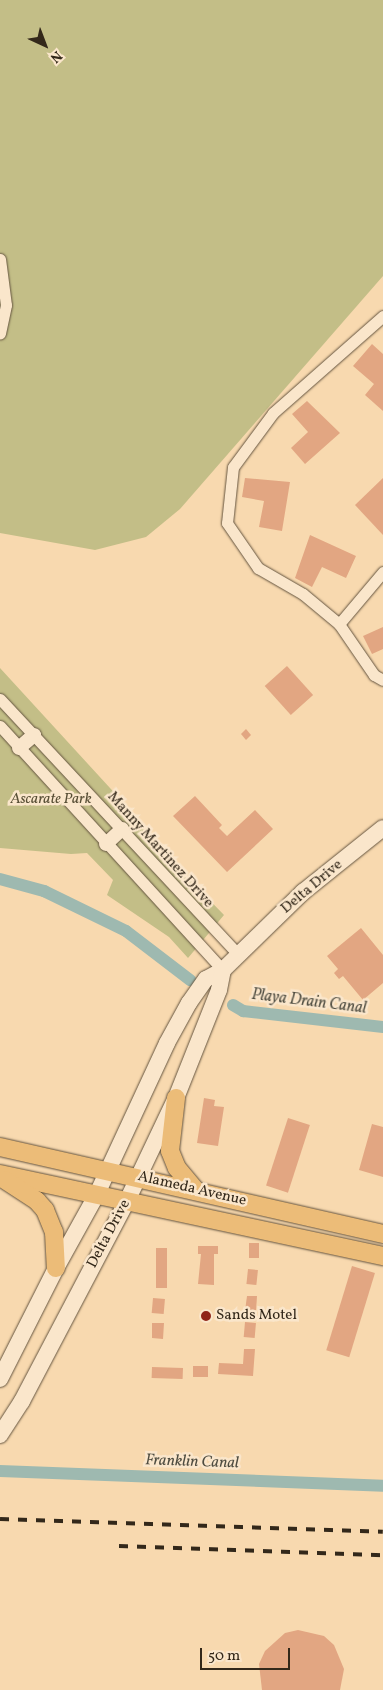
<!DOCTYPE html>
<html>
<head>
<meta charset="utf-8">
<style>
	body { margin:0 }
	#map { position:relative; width:383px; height:1690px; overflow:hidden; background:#f8d9af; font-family:Vollkorn,serif }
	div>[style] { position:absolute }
	.green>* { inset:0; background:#c3be87 }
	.canal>* { height:12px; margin:-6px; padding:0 6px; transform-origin:6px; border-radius:6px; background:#9eb9b0 }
	.building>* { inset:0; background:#e2a682; transform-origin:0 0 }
	.roads { filter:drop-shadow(0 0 1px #64543f) drop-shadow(0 0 1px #64543f) }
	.minor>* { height:11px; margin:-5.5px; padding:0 5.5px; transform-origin:5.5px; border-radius:5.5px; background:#fae6cb }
	.tertiary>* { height:14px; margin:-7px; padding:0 7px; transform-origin:7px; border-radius:7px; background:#fae6cb }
	.secondary>* { height:16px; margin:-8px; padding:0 8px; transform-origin:8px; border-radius:8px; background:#fae6cb }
	.primary>* { height:18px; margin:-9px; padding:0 9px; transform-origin:9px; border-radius:9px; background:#ecbc78 }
	.rail>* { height:4px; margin-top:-2px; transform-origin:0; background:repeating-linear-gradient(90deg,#33281a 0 9px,transparent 0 18px) }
	.dots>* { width:14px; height:14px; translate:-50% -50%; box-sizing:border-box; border:2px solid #fae6cb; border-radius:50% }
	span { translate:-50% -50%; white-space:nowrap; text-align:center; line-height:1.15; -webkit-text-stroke:5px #fae6cb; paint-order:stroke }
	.park-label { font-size:15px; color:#574e35; font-style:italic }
	.street-label { font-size:15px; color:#33281a }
	.poi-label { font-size:15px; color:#33281a }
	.left { translate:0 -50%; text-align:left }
	.water-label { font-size:16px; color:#4e4c40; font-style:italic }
	.north { position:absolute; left:20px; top:20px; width:50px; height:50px; -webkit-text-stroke:4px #fae6cb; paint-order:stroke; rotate:137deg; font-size:14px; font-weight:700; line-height:20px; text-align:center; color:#33281a }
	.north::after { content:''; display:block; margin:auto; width:18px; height:22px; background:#33281a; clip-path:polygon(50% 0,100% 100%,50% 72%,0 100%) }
	.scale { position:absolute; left:200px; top:1648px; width:90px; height:22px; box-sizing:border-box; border:2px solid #33281a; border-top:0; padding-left:6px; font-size:15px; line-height:18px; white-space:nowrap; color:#33281a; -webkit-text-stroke:4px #fae6cb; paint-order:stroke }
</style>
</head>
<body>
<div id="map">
	<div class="green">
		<i style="clip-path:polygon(0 0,383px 0,383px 276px,180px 509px,146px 537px,95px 550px,0 533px)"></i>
		<i style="clip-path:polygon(0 668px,132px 812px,151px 840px,224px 915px,188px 958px,169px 937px,107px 895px,113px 880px,87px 853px,71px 854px,0 848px)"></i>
	</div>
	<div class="canal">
		<i style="left:0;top:879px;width:46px;rotate:15.3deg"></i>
		<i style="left:44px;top:891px;width:91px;rotate:26deg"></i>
		<i style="left:126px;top:931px;width:81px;rotate:37.4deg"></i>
		<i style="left:233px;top:1005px;width:12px;rotate:31deg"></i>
		<i style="left:243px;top:1011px;width:141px;rotate:6.5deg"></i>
		<i style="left:0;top:1471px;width:383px;rotate:2.2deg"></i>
	</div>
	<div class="building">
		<i style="clip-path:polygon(372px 344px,383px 354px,383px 411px,365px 395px,374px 384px,353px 366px)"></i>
		<i style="clip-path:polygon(307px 401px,340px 433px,305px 464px,291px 448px,308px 432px,292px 414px)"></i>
		<i style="clip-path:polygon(245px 478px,290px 482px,282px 531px,259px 527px,264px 501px,242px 497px)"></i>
		<i style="clip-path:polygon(383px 478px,383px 535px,355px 505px)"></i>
		<i style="clip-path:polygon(310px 535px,356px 556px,346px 578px,322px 567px,312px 587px,295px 578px)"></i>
		<i style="clip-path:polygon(383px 627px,383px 649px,372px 654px,363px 636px)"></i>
		<i style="left:287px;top:666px;width:39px;height:30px;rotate:48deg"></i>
		<i style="clip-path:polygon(246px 729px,251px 735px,246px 740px,241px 734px)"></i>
		<i style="clip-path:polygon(195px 796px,222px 825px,219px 828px,227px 836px,255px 810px,273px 829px,227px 872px,173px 816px)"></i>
		<i style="clip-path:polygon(361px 928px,383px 955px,383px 983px,363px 1000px,343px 976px,339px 979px,334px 973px,338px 969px,327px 956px)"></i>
		<i style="clip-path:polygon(204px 1098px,215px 1100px,214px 1106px,224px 1107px,218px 1146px,197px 1143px)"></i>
		<i style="left:288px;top:1118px;width:23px;height:71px;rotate:18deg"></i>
		<i style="clip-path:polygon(372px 1124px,383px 1127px,383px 1177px,359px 1170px)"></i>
		<i style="left:249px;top:1243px;width:10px;height:15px"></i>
		<i style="clip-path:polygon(198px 1246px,218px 1246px,218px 1254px,214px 1254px,214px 1285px,198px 1284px,201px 1254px,198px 1254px)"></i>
		<i style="left:156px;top:1248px;width:11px;height:40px"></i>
		<i style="left:352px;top:1266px;width:24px;height:88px;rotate:17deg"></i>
		<i style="left:248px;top:1269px;width:10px;height:15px;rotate:6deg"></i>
		<i style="clip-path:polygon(247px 1296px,257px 1296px,256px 1311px,245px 1311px)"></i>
		<i style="left:153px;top:1298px;width:12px;height:15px;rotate:5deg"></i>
		<i style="left:245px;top:1322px;width:11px;height:15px;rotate:5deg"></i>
		<i style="clip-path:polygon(152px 1323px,164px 1323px,163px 1339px,152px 1338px)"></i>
		<i style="clip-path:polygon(244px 1349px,255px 1349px,253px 1376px,218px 1374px,219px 1363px,243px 1364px)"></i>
		<i style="left:193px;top:1366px;width:15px;height:11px"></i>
		<i style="left:152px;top:1367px;width:31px;height:11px;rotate:2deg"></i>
		<i style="clip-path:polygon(298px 1630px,324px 1636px,334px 1645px,344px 1669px,340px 1690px,262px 1690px,259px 1664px,265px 1651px,285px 1633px)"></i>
	</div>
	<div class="roads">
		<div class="minor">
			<i style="left:0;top:259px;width:46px;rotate:82.6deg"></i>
			<i style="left:6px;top:305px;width:29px;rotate:102deg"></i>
			<i style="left:383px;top:316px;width:147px;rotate:138.6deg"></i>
			<i style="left:273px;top:413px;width:67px;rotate:126.5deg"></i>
			<i style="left:233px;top:467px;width:56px;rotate:96.1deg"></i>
			<i style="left:227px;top:523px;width:55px;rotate:55.4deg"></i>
			<i style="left:258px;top:568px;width:52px;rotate:30deg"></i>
			<i style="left:303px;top:594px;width:47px;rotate:39.8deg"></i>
			<i style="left:339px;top:624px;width:62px;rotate:55.5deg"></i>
			<i style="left:374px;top:675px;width:10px;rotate:29deg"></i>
			<i style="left:339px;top:624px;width:68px;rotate:-49.8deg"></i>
			<i style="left:0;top:699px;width:349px;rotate:47deg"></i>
			<i style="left:0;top:726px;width:331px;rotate:47.6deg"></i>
		</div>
		<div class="tertiary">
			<i style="left:19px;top:748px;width:20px;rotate:-41deg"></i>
			<i style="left:106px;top:844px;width:22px;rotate:-43deg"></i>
		</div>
		<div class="secondary">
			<i style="left:0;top:1379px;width:124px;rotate:-63.2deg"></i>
			<i style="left:56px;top:1268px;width:85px;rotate:-61deg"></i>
			<i style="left:97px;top:1194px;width:166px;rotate:-65.1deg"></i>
			<i style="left:167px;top:1043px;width:46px;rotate:-61.2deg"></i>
			<i style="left:189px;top:1003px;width:29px;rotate:-55deg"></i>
			<i style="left:206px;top:979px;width:19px;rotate:-28deg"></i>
			<i style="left:223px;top:970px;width:112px;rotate:-44.3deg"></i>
			<i style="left:303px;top:892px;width:102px;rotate:-38.7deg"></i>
			<i style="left:0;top:1435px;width:40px;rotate:-57.1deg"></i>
			<i style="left:22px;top:1401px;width:226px;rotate:-62.3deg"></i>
			<i style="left:127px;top:1201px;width:114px;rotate:-64.6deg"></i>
			<i style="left:176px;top:1098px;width:116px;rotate:-68.3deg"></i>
			<i style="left:219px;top:990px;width:20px;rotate:-79deg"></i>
		</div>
		<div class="primary">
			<i style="left:176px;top:1098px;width:53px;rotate:96.5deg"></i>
			<i style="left:170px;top:1151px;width:18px;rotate:68deg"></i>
			<i style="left:177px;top:1168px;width:30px;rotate:50deg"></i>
			<i style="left:0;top:1147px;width:393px;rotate:12.8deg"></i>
			<i style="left:0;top:1174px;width:392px;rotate:12.1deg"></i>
			<i style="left:5px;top:1180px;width:38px;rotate:33deg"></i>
			<i style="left:37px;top:1201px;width:12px;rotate:48deg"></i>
			<i style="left:45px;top:1210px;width:24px;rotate:68deg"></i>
			<i style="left:54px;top:1232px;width:36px;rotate:87deg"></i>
		</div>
	</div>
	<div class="rail">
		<i style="left:0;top:1519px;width:383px;rotate:1.9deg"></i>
		<i style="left:119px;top:1546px;width:264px;rotate:2deg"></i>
	</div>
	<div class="dots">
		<i style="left:206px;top:1316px;background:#8f2418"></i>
	</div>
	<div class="park-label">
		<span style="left:51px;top:800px">Ascarate Park</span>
	</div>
	<div class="street-label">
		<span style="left:160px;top:850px;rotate:48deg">Manny Martinez Drive</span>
		<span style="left:312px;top:887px;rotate:-40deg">Delta Drive</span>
		<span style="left:192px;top:1189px;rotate:13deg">Alameda Avenue</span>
		<span style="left:109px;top:1234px;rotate:-62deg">Delta Drive</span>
	</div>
	<div class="poi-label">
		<span class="left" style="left:216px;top:1316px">Sands Motel</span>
	</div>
	<div class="water-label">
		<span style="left:309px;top:1002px;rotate:7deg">Playa Drain Canal</span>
		<span style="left:192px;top:1462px;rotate:2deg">Franklin Canal</span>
	</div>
	<div class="north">N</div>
	<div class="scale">50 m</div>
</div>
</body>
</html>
